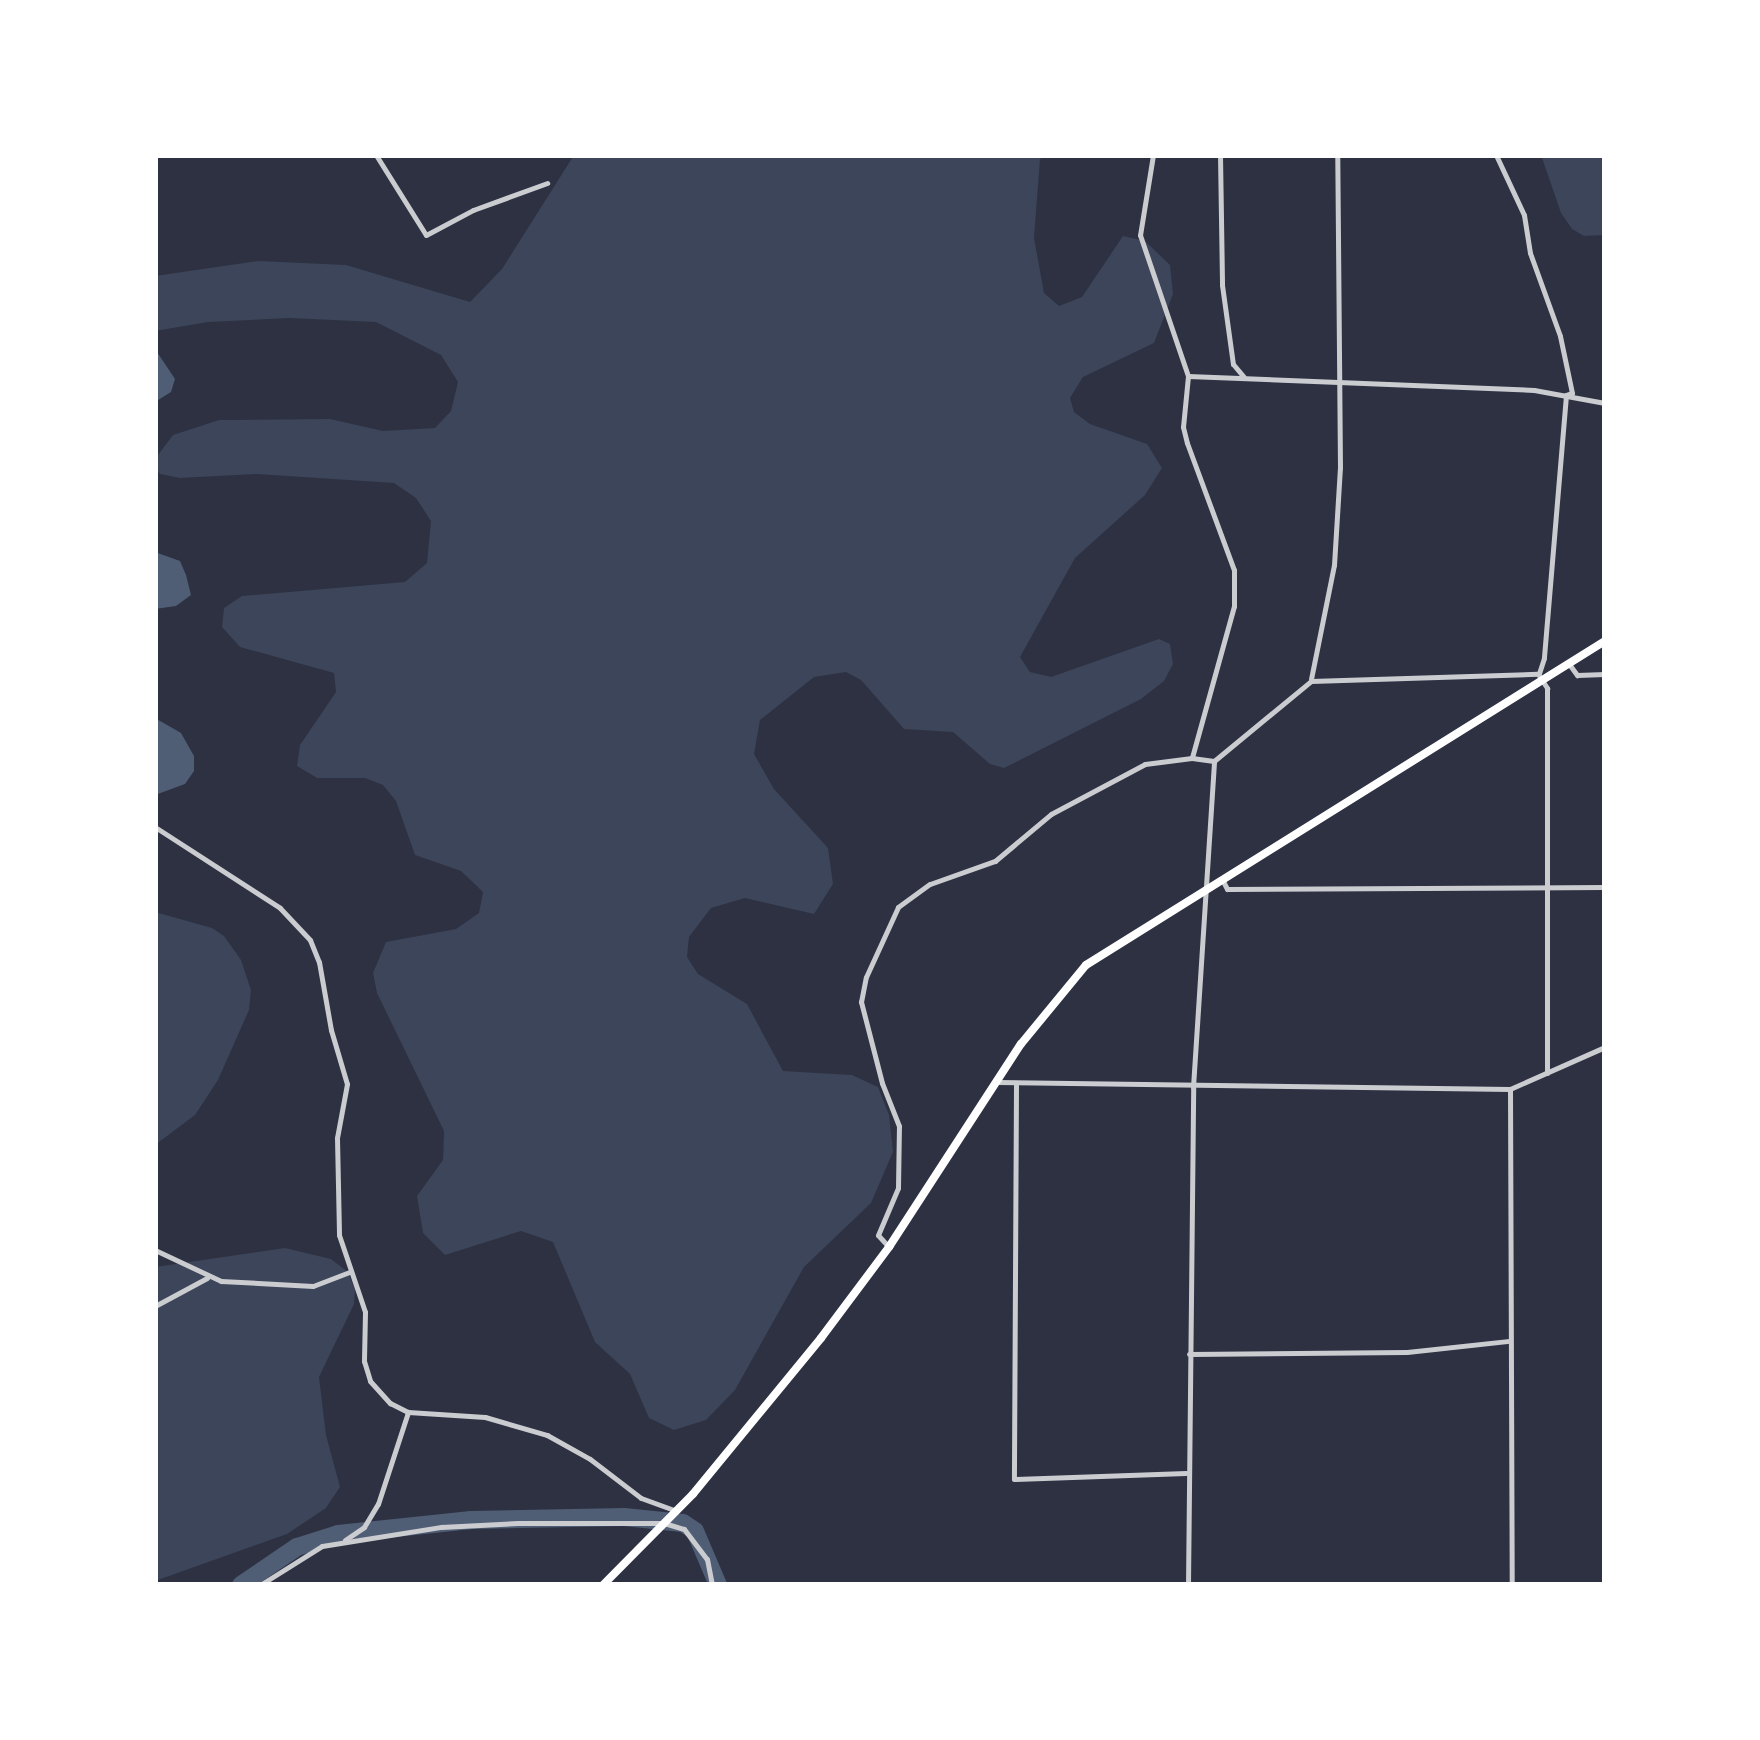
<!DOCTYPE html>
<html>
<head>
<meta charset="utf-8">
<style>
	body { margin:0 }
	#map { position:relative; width:1760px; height:1740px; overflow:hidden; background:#2d3142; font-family:"Fira Sans",sans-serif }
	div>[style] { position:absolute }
	.green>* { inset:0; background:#3c4559 }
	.water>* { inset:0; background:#4f5d75 }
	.river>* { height:18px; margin:-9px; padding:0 9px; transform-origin:9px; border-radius:9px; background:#4f5d75 }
	.minor>* { height:5px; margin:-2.5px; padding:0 2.5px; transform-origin:2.5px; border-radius:2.5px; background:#caccd0 }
	.primary>* { height:8px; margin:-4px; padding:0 4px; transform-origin:4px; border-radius:4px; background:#fff }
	span { translate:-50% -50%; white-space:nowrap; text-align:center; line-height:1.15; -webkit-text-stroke:8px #fff; paint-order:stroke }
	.frame { position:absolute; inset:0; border:158px solid #fff; pointer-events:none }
</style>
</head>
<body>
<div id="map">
	<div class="green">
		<i style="clip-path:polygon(574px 155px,1047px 155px,1040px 159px,1034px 238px,1044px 293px,1059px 306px,1082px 297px,1123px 236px,1145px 241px,1170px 265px,1173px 294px,1154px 343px,1083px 377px,1070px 398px,1074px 412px,1090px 424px,1147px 444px,1162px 468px,1145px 495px,1075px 558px,1020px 657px,1030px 672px,1051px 677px,1159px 639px,1170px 644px,1173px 664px,1164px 681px,1141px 699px,1004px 768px,990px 764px,953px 732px,904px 729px,861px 680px,846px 672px,814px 677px,760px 720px,754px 754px,774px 789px,828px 848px,833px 884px,814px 914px,745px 898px,711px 908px,689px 937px,687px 957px,698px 974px,747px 1004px,783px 1071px,852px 1075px,878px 1087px,889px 1115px,893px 1152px,871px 1203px,804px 1267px,735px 1390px,706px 1420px,674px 1430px,649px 1418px,630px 1374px,595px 1342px,553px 1242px,521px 1231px,445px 1255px,423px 1233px,417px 1196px,443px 1160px,444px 1131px,377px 993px,373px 973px,386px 942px,456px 929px,479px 913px,483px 892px,461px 871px,415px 855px,396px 801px,383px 785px,365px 778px,317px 778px,297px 766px,300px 745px,336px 692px,334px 673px,240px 647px,222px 627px,224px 608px,242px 596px,405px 582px,427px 563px,431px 521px,416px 498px,394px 483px,257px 474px,180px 478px,160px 474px,155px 466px,155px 459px,173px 435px,219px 420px,330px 419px,383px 431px,435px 428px,451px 411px,458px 382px,441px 355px,376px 322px,289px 318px,208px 322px,155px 331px,155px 276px,258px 261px,346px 265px,470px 302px,502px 269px)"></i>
		<i style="clip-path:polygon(1541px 155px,1605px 155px,1605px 235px,1584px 236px,1572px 229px,1561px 213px)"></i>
		<i style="clip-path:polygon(155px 912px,212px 928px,224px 936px,241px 960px,251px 990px,249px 1010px,218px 1080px,195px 1115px,155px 1145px)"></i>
		<i style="clip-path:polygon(285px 1248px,331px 1259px,348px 1272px,355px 1290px,354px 1304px,319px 1377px,326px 1435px,340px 1487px,326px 1508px,287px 1534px,155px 1581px,155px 1267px)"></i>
	</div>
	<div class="water">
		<i style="clip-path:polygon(155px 349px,175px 379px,171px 392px,155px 402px)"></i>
		<i style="clip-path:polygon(155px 552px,180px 561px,186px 575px,191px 595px,176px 606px,155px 609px)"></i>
		<i style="clip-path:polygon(155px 718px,181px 733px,194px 756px,194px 771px,185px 784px,155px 795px)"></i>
	</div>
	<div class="river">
		<i style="left:241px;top:1585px;width:68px;rotate:-34.2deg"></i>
		<i style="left:297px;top:1547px;width:43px;rotate:-17.6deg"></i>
		<i style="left:338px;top:1534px;width:134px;rotate:-6deg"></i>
		<i style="left:471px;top:1520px;width:153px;rotate:-1.1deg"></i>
		<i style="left:624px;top:1517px;width:59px;rotate:5.8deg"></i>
		<i style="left:683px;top:1523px;width:14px;rotate:34deg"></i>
		<i style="left:695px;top:1531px;width:59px;rotate:66.9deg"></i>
	</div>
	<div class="minor">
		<i style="left:376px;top:155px;width:94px;rotate:58deg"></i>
		<i style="left:426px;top:235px;width:53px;rotate:-28deg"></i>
		<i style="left:473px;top:210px;width:79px;rotate:-20deg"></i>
		<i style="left:1153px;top:155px;width:81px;rotate:99.2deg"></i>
		<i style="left:1140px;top:235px;width:149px;rotate:71.2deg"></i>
		<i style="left:1188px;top:376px;width:51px;rotate:95.6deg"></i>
		<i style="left:1183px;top:427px;width:16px;rotate:76deg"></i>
		<i style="left:1187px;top:443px;width:135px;rotate:69.7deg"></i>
		<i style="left:1234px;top:570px;width:36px;rotate:90deg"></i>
		<i style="left:1234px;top:606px;width:157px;rotate:105.5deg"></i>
		<i style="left:1220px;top:155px;width:130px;rotate:89.1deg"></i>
		<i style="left:1222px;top:285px;width:80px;rotate:82.1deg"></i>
		<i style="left:1233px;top:364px;width:17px;rotate:50deg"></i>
		<i style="left:1496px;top:155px;width:66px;rotate:65deg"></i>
		<i style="left:1524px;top:215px;width:38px;rotate:81deg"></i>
		<i style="left:1530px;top:253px;width:88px;rotate:70.1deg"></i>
		<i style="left:1560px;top:336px;width:58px;rotate:78.1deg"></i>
		<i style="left:1572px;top:393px;width:6px;rotate:162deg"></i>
		<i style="left:1566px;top:395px;width:264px;rotate:94.8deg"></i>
		<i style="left:1544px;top:658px;width:16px;rotate:108deg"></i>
		<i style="left:1188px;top:376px;width:346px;rotate:2.3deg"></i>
		<i style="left:1534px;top:390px;width:72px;rotate:10.4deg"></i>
		<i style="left:1569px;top:664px;width:14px;rotate:54deg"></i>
		<i style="left:1577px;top:675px;width:28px;rotate:-2deg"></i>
		<i style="left:1311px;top:679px;width:116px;rotate:-78.6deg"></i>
		<i style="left:1334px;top:565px;width:97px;rotate:-86.5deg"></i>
		<i style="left:1340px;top:468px;width:313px;rotate:-90.5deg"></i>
		<i style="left:155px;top:827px;width:149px;rotate:32.9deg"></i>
		<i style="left:280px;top:908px;width:44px;rotate:46.8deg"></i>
		<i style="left:310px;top:940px;width:24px;rotate:68deg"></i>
		<i style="left:319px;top:962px;width:69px;rotate:80deg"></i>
		<i style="left:331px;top:1030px;width:56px;rotate:73.5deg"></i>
		<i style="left:347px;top:1084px;width:55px;rotate:100.5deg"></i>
		<i style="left:337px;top:1138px;width:97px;rotate:88.8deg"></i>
		<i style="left:339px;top:1235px;width:81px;rotate:71.3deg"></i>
		<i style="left:365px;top:1312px;width:49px;rotate:91.2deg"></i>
		<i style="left:364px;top:1361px;width:21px;rotate:73deg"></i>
		<i style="left:370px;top:1381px;width:30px;rotate:48deg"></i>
		<i style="left:390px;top:1403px;width:20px;rotate:27deg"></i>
		<i style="left:408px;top:1412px;width:77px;rotate:3.7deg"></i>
		<i style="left:485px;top:1417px;width:65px;rotate:16.2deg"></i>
		<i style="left:547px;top:1435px;width:49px;rotate:29.2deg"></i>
		<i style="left:590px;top:1459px;width:64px;rotate:37.4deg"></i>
		<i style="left:641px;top:1498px;width:38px;rotate:20deg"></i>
		<i style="left:1223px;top:881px;width:9px;rotate:63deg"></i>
		<i style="left:1227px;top:889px;width:378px;rotate:-0.3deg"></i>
		<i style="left:997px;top:1082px;width:513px;rotate:0.78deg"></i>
		<i style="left:1510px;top:1089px;width:104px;rotate:-23.9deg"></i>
		<i style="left:1016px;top:1085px;width:394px;rotate:90.3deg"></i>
		<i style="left:1014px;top:1479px;width:172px;rotate:-2deg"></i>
		<i style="left:1510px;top:1089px;width:496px;rotate:89.8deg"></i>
		<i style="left:889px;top:1247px;width:16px;rotate:-133deg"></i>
		<i style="left:878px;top:1235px;width:51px;rotate:-66.9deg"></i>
		<i style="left:898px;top:1188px;width:62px;rotate:-89.1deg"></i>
		<i style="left:899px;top:1126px;width:46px;rotate:-111.6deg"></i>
		<i style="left:882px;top:1083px;width:84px;rotate:-104.5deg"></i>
		<i style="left:861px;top:1002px;width:25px;rotate:-79deg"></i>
		<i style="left:866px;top:977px;width:77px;rotate:-65.4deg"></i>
		<i style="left:898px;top:907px;width:39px;rotate:-36deg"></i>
		<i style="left:930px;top:884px;width:69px;rotate:-19.5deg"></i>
		<i style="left:995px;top:861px;width:73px;rotate:-40deg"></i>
		<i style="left:1051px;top:814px;width:106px;rotate:-28deg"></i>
		<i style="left:1145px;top:764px;width:47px;rotate:-7.3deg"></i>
		<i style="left:1192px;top:758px;width:22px;rotate:8deg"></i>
		<i style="left:155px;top:1250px;width:73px;rotate:25.2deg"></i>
		<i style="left:221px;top:1281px;width:92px;rotate:3.1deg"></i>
		<i style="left:313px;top:1286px;width:39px;rotate:-21deg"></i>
		<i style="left:155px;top:1306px;width:59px;rotate:-28.3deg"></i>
		<i style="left:1189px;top:1354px;width:218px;rotate:-0.5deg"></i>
		<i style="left:1407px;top:1352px;width:103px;rotate:-6.2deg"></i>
		<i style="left:345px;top:1540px;width:23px;rotate:-34deg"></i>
		<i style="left:364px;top:1527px;width:27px;rotate:-59deg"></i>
		<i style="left:378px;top:1504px;width:97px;rotate:-71.9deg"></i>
		<i style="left:260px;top:1585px;width:73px;rotate:-32.2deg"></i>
		<i style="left:322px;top:1546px;width:121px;rotate:-9.1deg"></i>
		<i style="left:441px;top:1527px;width:77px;rotate:-3deg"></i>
		<i style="left:518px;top:1523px;width:146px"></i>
		<i style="left:664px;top:1523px;width:21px;rotate:17deg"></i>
		<i style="left:684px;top:1529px;width:38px;rotate:53deg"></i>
		<i style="left:707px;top:1559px;width:26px;rotate:79deg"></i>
		<i style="left:1188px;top:1585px;width:498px;rotate:-89.4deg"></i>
		<i style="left:1193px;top:1087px;width:327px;rotate:-86.3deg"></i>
		<i style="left:1214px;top:761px;width:126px;rotate:-39.5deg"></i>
		<i style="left:1311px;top:681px;width:227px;rotate:-1.8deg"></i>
		<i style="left:1538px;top:674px;width:17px;rotate:57deg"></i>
		<i style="left:1547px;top:688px;width:385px;rotate:90deg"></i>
	</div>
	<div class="primary">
		<i style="left:603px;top:1585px;width:128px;rotate:-45.3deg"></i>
		<i style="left:693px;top:1494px;width:202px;rotate:-50.6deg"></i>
		<i style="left:821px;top:1338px;width:114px;rotate:-53.2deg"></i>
		<i style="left:889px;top:1247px;width:242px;rotate:-57deg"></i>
		<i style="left:1021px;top:1044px;width:102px;rotate:-50.6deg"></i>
		<i style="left:1086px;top:965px;width:612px;rotate:-31.98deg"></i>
	</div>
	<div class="frame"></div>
</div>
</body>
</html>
